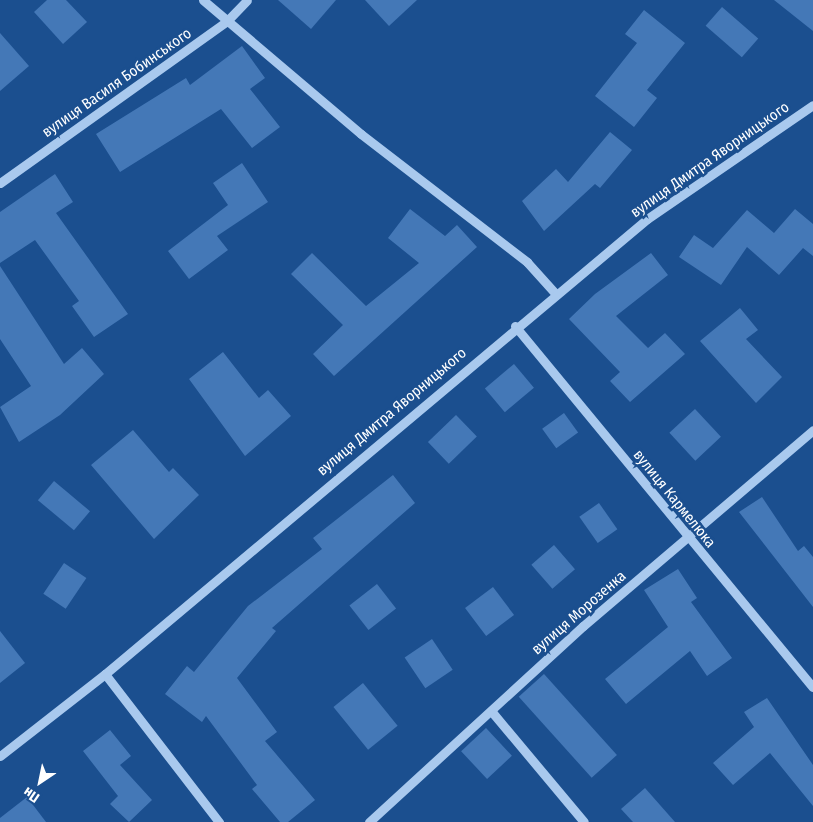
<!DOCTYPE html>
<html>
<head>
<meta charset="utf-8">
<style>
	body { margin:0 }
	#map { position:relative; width:813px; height:822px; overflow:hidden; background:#1b4f8f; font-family:"Fira Sans Condensed",sans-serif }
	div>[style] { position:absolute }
	.building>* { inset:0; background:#4478b7; transform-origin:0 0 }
	.minor>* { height:9px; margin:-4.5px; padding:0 4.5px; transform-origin:4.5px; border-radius:4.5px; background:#a9c9ee }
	span { translate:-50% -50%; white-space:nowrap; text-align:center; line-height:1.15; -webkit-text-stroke:5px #1b4f8f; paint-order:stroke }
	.street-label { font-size:15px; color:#fff }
	.north { position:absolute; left:15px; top:757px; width:50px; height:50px; -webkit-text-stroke:4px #1b4f8f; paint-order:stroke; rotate:214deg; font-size:14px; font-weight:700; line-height:20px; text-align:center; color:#fff }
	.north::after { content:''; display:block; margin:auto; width:18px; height:22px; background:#fff; clip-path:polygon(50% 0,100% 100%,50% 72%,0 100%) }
</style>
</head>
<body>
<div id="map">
	<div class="building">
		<i style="clip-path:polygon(47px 0,66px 0,87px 22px,63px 44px,34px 12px)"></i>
		<i style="clip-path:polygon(278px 0,336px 0,311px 29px)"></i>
		<i style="clip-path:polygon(365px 0,417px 0,389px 26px)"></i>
		<i style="clip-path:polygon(774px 0,813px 0,813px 31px)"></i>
		<i style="left:722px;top:7px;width:48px;height:25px;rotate:41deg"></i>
		<i style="clip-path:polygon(644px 10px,685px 43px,647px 90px,657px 98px,634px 127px,595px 96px,637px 43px,625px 34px)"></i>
		<i style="clip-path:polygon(0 33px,29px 66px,0 91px)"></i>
		<i style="clip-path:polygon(242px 46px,265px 78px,250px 89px,280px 127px,252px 148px,221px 109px,120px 172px,96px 134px,186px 78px,190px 85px)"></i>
		<i style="clip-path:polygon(610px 132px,632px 150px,600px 188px,595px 184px,544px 231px,522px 201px,556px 169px,568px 182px)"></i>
		<i style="clip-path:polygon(242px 163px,268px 202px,217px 236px,228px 250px,189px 279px,168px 251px,228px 205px,213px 183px)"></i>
		<i style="clip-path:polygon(55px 174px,73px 202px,56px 213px,128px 314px,94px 337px,72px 306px,79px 301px,35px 240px,0 263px,0 212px)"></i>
		<i style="clip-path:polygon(410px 209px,445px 236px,457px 225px,477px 247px,334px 376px,313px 354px,343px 325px,291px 274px,312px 253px,366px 306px,419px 263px,388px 238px)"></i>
		<i style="clip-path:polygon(795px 209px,813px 224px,813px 256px,803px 248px,779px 275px,747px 247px,721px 285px,679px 257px,694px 235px,713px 248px,747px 210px,774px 233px)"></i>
		<i style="clip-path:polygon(651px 253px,668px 275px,616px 316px,648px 348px,665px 333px,685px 354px,630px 402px,610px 381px,620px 372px,569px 319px,595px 294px)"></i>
		<i style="clip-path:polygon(0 266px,64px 364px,82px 348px,104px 374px,60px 415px,19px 442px,0 407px,31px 386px,0 339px)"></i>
		<i style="clip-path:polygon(740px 308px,758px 330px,746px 339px,782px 377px,756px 403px,700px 341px)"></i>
		<i style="clip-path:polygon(223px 352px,259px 398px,268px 390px,291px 416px,245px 456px,189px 379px)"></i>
		<i style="left:514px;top:364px;width:31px;height:38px;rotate:50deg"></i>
		<i style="left:695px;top:409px;width:38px;height:35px;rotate:47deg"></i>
		<i style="left:564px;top:413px;width:24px;height:27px;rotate:54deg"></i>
		<i style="left:456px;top:415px;width:30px;height:39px;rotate:46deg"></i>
		<i style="clip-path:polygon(133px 430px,169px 472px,173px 468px,199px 495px,154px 539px,91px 465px)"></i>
		<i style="clip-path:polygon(393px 475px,415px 503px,272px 628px,276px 631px,237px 678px,277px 732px,265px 741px,315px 800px,288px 822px,280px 822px,252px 789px,257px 785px,206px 716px,202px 722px,165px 694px,187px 666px,194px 672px,248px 606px,322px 549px,313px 538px)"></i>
		<i style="left:54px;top:481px;width:47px;height:25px;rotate:40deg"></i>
		<i style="clip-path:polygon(762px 497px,798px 551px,804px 546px,813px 557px,813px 607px,739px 512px)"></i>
		<i style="left:599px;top:503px;width:32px;height:24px;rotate:55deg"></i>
		<i style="left:554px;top:545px;width:32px;height:30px;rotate:49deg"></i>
		<i style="left:64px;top:563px;width:27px;height:37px;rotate:34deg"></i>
		<i style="clip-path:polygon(678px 569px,697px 598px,691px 602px,732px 658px,707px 676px,690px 651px,626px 704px,605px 679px,668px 627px,644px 590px)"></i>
		<i style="left:377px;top:584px;width:31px;height:35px;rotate:52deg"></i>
		<i style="left:493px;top:587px;width:35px;height:35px;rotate:53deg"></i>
		<i style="clip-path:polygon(0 631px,25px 663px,0 683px)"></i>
		<i style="left:432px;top:639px;width:37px;height:33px;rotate:56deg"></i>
		<i style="left:544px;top:674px;width:109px;height:34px;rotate:48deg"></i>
		<i style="left:363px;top:683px;width:55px;height:38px;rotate:51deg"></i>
		<i style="clip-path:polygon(767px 698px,813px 765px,813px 806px,770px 753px,733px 785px,713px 763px,754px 727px,744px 712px)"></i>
		<i style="left:486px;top:728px;width:38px;height:34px;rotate:47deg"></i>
		<i style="clip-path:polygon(110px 730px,131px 756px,120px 765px,152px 800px,129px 822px,110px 804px,118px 796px,83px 751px)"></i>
		<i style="clip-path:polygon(645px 788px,675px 822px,633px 822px,621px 809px)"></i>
		<i style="clip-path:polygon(27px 797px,46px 822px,0 822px,0 818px)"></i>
	</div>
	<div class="minor">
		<i style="left:203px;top:0;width:207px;rotate:40.3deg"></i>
		<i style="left:361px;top:134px;width:210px;rotate:37.6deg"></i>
		<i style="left:527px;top:262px;width:42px;rotate:47.9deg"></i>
		<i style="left:0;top:183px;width:277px;rotate:-35.5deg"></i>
		<i style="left:226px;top:22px;width:30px;rotate:-46deg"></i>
		<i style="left:515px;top:326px;width:468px;rotate:50.5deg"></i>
		<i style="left:105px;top:674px;width:187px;rotate:52.4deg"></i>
		<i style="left:492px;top:712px;width:143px;rotate:50.1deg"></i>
		<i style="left:0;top:756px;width:133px;rotate:-38deg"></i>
		<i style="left:105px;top:674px;width:708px;rotate:-40.01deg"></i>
		<i style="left:647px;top:219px;width:201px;rotate:-34.5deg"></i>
		<i style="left:369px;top:822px;width:290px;rotate:-42.5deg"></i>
		<i style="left:583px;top:626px;width:302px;rotate:-40.4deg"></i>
	</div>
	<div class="street-label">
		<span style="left:117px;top:83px;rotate:-35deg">вулиця Василя Бобинського</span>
		<span style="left:710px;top:160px;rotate:-35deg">вулиця Дмитра Яворницького</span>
		<span style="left:392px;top:412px;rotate:-40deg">вулиця Дмитра Яворницького</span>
		<span style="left:674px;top:499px;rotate:51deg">вулиця Кармелюка</span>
		<span style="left:579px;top:613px;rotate:-41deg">вулиця Морозенка</span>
	</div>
	<div class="north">Пн</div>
</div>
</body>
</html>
